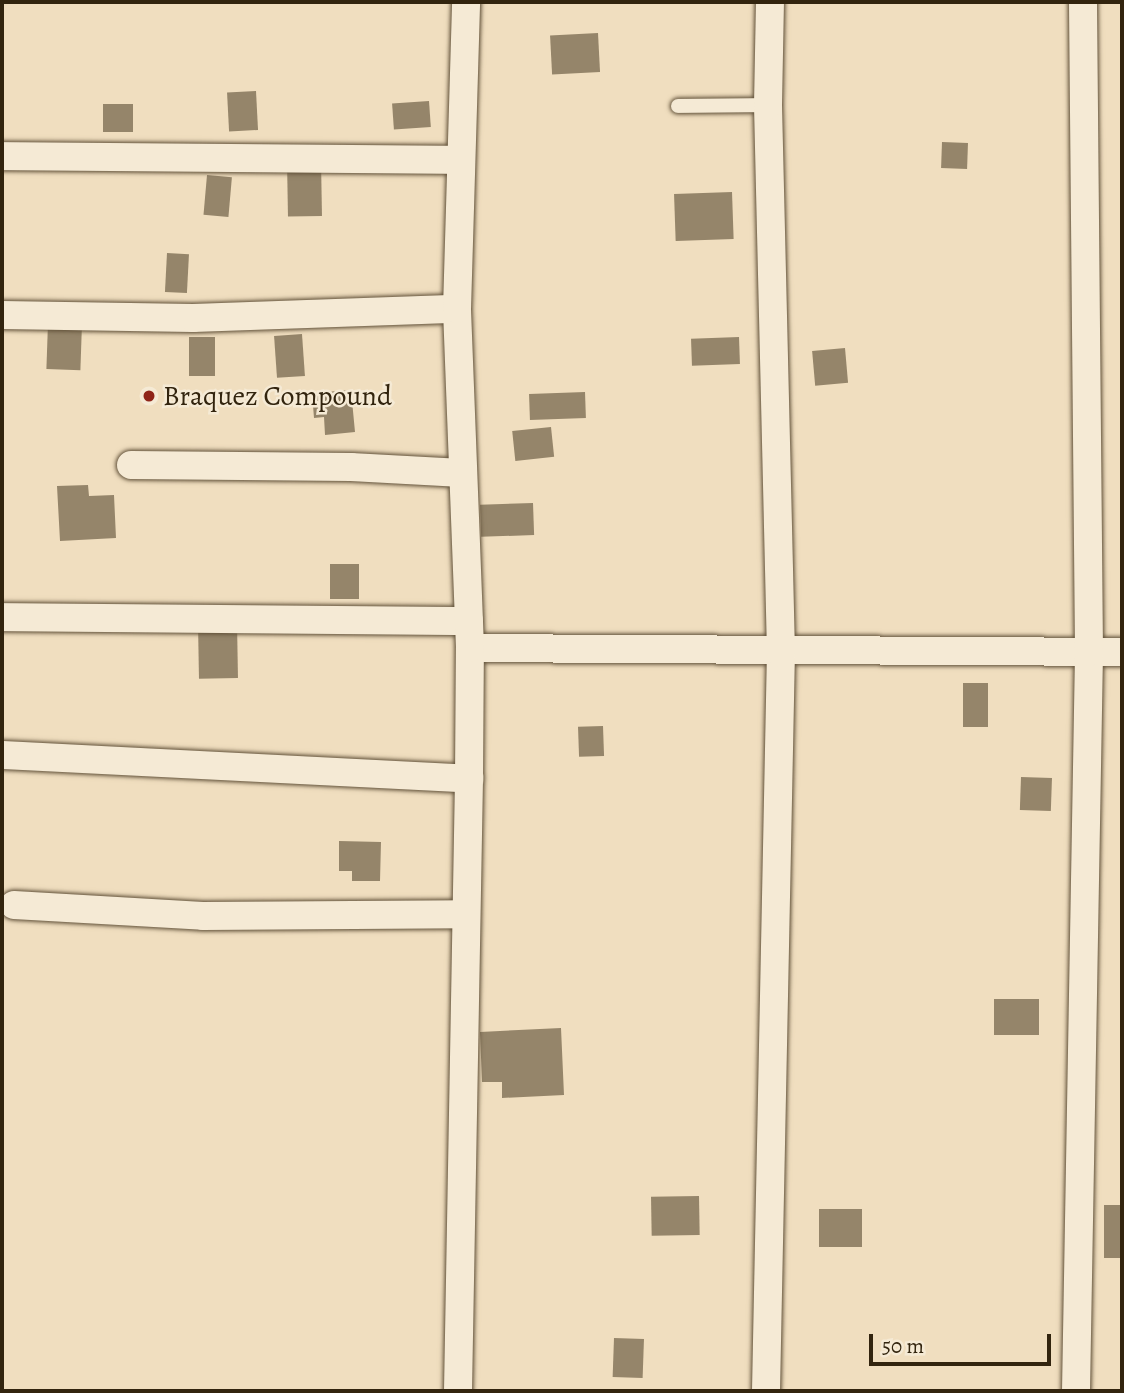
<!DOCTYPE html>
<html>
<head>
<meta charset="utf-8">
<style>
	body { margin:0 }
	#map { position:relative; width:1124px; height:1393px; overflow:hidden; background:#f0debf; font-family:Alegreya,serif }
	div>[style] { position:absolute }
	.building>* { inset:0; background:#95856a; transform-origin:0 0 }
	.roads { filter:drop-shadow(0 0 2px #62523a) drop-shadow(0 0 2px #62523a) }
	.lane>* { height:14px; margin:-7px; padding:0 7px; transform-origin:7px; border-radius:7px; background:#f5ead5 }
	.street>* { height:28px; margin:-14px; padding:0 14px; transform-origin:14px; border-radius:14px; background:#f5ead5 }
	.dots>* { width:19px; height:19px; translate:-50% -50%; box-sizing:border-box; border:4px solid #f5ead5; border-radius:50% }
	span { translate:-50% -50%; white-space:nowrap; text-align:center; line-height:1.15; -webkit-text-stroke:5px #f5ead5; paint-order:stroke }
	.poi-label { font-size:28px; color:#32240e }
	.left { translate:0 -50%; text-align:left }
	.frame { position:absolute; inset:0; border:4px solid #32240e; pointer-events:none }
	.scale { position:absolute; left:869px; top:1334px; width:182px; height:32px; box-sizing:border-box; border:4px solid #32240e; border-top:0; padding-left:9px; font-size:21px; line-height:24px; white-space:nowrap; color:#32240e; -webkit-text-stroke:5px #f5ead5; paint-order:stroke }
</style>
</head>
<body>
<div id="map">
	<div class="building">
		<i style="left:598px;top:33px;width:39px;height:48px;rotate:87deg"></i>
		<i style="left:256px;top:91px;width:39px;height:29px;rotate:87deg"></i>
		<i style="left:429px;top:101px;width:26px;height:37px;rotate:86deg"></i>
		<i style="left:103px;top:104px;width:30px;height:28px"></i>
		<i style="left:942px;top:142px;width:26px;height:26px;rotate:2deg"></i>
		<i style="left:321px;top:160px;width:56px;height:34px;rotate:89deg"></i>
		<i style="left:207px;top:175px;width:25px;height:40px;rotate:5deg"></i>
		<i style="left:732px;top:192px;width:47px;height:58px;rotate:88deg"></i>
		<i style="left:167px;top:253px;width:22px;height:39px;rotate:3deg"></i>
		<i style="left:48px;top:323px;width:34px;height:46px;rotate:2deg"></i>
		<i style="left:302px;top:334px;width:42px;height:28px;rotate:86deg"></i>
		<i style="left:189px;top:337px;width:26px;height:39px"></i>
		<i style="left:739px;top:337px;width:27px;height:48px;rotate:88deg"></i>
		<i style="left:845px;top:348px;width:35px;height:33px;rotate:85deg"></i>
		<i style="clip-path:polygon(351px 390px,355px 432px,325px 435px,324px 417px,314px 418px,312px 393px)"></i>
		<i style="left:585px;top:392px;width:26px;height:56px;rotate:88deg"></i>
		<i style="left:551px;top:427px;width:30px;height:39px;rotate:84deg"></i>
		<i style="clip-path:polygon(88px 485px,89px 496px,114px 495px,116px 538px,60px 541px,57px 486px)"></i>
		<i style="left:533px;top:503px;width:32px;height:53px;rotate:88deg"></i>
		<i style="left:330px;top:564px;width:29px;height:35px"></i>
		<i style="left:237px;top:622px;width:56px;height:39px;rotate:89deg"></i>
		<i style="left:963px;top:683px;width:25px;height:44px"></i>
		<i style="left:603px;top:726px;width:30px;height:25px;rotate:88deg"></i>
		<i style="left:1021px;top:777px;width:31px;height:33px;rotate:2deg"></i>
		<i style="clip-path:polygon(339px 841px,381px 842px,380px 881px,352px 881px,352px 871px,339px 871px)"></i>
		<i style="left:994px;top:999px;width:45px;height:36px"></i>
		<i style="clip-path:polygon(561px 1028px,564px 1095px,502px 1098px,502px 1082px,482px 1082px,480px 1032px)"></i>
		<i style="left:699px;top:1196px;width:39px;height:48px;rotate:89deg"></i>
		<i style="left:1104px;top:1205px;width:18px;height:53px"></i>
		<i style="left:862px;top:1209px;width:38px;height:43px;rotate:90deg"></i>
		<i style="left:614px;top:1338px;width:30px;height:39px;rotate:2deg"></i>
	</div>
	<div class="roads">
		<div class="lane">
			<i style="left:678px;top:106px;width:90px;rotate:-0.6deg"></i>
		</div>
		<div class="street">
			<i style="left:2px;top:156px;width:458px;rotate:0.5deg"></i>
			<i style="left:2px;top:315px;width:191px;rotate:0.9deg"></i>
			<i style="left:193px;top:318px;width:264px;rotate:-2deg"></i>
			<i style="left:131px;top:465px;width:220px;rotate:0.5deg"></i>
			<i style="left:351px;top:467px;width:111px;rotate:3.1deg"></i>
			<i style="left:2px;top:617px;width:467px;rotate:0.5deg"></i>
			<i style="left:470px;top:648px;width:652px;rotate:0.35deg"></i>
			<i style="left:2px;top:755px;width:468px;rotate:2.9deg"></i>
			<i style="left:14px;top:905px;width:189px;rotate:3.3deg"></i>
			<i style="left:203px;top:916px;width:263px;rotate:-0.4deg"></i>
			<i style="left:458px;top:1391px;width:612px;rotate:-88.97deg"></i>
			<i style="left:469px;top:779px;width:131px;rotate:-89.6deg"></i>
			<i style="left:470px;top:648px;width:339px;rotate:-92.2deg"></i>
			<i style="left:457px;top:309px;width:307px;rotate:-88.3deg"></i>
			<i style="left:766px;top:1391px;width:738px;rotate:-88.84deg"></i>
			<i style="left:781px;top:653px;width:548px;rotate:-91.36deg"></i>
			<i style="left:768px;top:105px;width:103px;rotate:-88.9deg"></i>
			<i style="left:1076px;top:1391px;width:739px;rotate:-88.99deg"></i>
			<i style="left:1089px;top:652px;width:650px;rotate:-90.53deg"></i>
		</div>
	</div>
	<div class="dots">
		<i style="left:149px;top:396px;background:#8f2418"></i>
	</div>
	<div class="poi-label">
		<span class="left" style="left:163px;top:396px">Braquez Compound</span>
	</div>
	<div class="frame"></div>
	<div class="scale">50 m</div>
</div>
</body>
</html>
